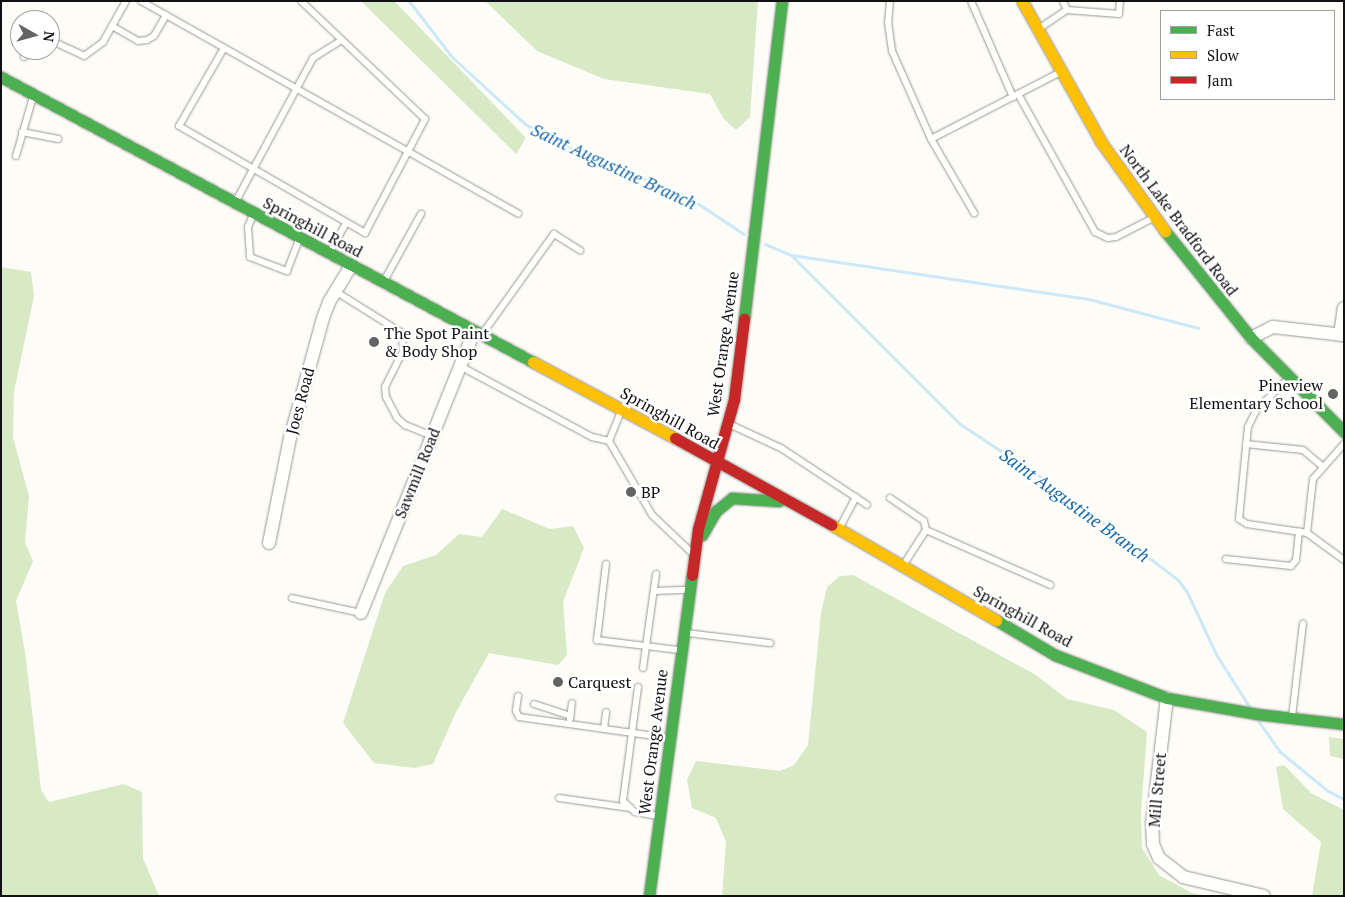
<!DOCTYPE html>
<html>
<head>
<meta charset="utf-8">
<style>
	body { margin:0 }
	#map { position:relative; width:1345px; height:897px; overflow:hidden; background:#fdfcf7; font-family:"PT Serif",serif }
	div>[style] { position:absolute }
	.forest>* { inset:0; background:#d8eac5 }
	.stream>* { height:3px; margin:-1.5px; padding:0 1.5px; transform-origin:1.5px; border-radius:1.5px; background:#cde8f7 }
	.roads { filter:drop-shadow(0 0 1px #979795) drop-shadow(0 0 1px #979795) }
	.lane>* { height:6px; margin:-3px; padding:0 3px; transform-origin:3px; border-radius:3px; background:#fffffe }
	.street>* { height:12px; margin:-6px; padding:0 6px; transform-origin:6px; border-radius:6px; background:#fffffe }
	.fast>* { height:11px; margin:-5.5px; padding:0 5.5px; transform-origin:5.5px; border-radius:5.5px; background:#4caf50 }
	.slow>* { height:11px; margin:-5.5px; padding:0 5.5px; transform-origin:5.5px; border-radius:5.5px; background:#ffc107 }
	.jam>* { height:11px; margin:-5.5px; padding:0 5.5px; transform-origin:5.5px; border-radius:5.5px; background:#c62828 }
	.dots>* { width:14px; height:14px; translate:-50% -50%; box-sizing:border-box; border:2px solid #fff; border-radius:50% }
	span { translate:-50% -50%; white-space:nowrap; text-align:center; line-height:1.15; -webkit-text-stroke:5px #fff; paint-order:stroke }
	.street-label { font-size:16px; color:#111 }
	.poi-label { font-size:16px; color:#111 }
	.left { translate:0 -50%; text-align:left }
	.right { translate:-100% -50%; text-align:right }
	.water-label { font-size:18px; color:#1768a6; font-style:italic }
	.frame { position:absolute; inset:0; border:2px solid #111; pointer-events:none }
	.legend { position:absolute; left:1160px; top:10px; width:175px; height:90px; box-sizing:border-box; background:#fff; border:1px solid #a0a0a0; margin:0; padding:6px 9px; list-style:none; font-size:15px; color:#111 }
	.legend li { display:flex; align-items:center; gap:10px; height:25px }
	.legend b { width:25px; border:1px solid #a0a0a0 }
	.north { position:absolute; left:10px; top:10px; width:50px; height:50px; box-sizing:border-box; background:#fff; border:1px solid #a0a0a0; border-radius:50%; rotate:97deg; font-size:14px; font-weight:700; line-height:20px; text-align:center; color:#111 }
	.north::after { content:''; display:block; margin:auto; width:18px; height:22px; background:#646362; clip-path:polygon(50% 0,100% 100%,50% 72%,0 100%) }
</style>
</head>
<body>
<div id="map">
	<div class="forest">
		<i style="clip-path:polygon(361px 1px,394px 1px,402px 9px,526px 138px,516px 154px)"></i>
		<i style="clip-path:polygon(485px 1px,758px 1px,750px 117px,736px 130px,723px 118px,710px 94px,604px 79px,537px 51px)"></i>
		<i style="clip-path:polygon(1px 267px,31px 272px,34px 296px,14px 392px,13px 437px,29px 496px,25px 542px,33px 561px,16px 601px,26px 658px,41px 790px,49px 802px,124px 784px,142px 792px,143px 858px,159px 896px,1px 896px)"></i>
		<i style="clip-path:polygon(502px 509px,550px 529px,573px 526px,584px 548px,563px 602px,567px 655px,558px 665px,489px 653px,456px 712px,433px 764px,414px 768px,374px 763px,343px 723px,385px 593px,403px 566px,436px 555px,459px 534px,482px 537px)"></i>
		<i style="clip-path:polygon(853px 575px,1036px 675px,1067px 699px,1114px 710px,1147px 732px,1141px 811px,1142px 848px,1159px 875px,1192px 893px,1208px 896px,722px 896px,726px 842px,716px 818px,692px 808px,687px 780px,696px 761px,780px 771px,794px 765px,808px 745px,821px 613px,827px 587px,840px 576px)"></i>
		<i style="clip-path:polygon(1329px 737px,1344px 739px,1344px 759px,1330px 756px)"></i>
		<i style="clip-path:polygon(1284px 765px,1311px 793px,1344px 810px,1344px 896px,1312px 896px,1321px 842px,1283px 809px,1276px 767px)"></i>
	</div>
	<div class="stream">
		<i style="left:409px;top:1px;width:71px;rotate:52.5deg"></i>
		<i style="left:452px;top:57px;width:99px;rotate:42.5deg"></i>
		<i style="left:525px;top:124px;width:39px;rotate:29deg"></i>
		<i style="left:559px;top:143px;width:140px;rotate:22.7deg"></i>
		<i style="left:688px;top:197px;width:67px;rotate:33.5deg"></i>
		<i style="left:765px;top:244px;width:28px;rotate:23deg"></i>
		<i style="left:791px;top:255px;width:239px;rotate:45deg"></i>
		<i style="left:960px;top:424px;width:116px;rotate:33.4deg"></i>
		<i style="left:1057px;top:488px;width:152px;rotate:37.2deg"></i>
		<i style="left:1178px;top:580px;width:15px;rotate:53deg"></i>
		<i style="left:1187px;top:592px;width:71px;rotate:64.9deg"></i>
		<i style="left:1217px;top:656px;width:59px;rotate:57.4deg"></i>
		<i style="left:791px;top:255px;width:301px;rotate:8.4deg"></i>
		<i style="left:1089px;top:299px;width:113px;rotate:14.9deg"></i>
		<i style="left:1259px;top:722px;width:35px;rotate:55deg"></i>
		<i style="left:1279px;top:751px;width:63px;rotate:39.2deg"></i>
		<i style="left:1328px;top:791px;width:18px;rotate:27deg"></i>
	</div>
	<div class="roads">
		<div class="lane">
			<i style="left:141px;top:1px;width:433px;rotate:29.4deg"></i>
			<i style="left:890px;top:1px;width:21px;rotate:95deg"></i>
			<i style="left:888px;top:22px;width:29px;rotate:82deg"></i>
			<i style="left:892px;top:51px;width:96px;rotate:66.1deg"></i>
			<i style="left:931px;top:139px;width:86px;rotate:59.8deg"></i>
			<i style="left:971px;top:1px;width:105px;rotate:66.4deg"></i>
			<i style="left:1063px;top:1px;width:10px;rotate:66deg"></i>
			<i style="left:112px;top:26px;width:30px;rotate:30deg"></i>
			<i style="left:138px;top:41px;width:9px;rotate:-6deg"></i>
			<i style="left:147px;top:40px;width:8px;rotate:-30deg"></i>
			<i style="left:154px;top:36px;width:24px;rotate:-60deg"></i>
			<i style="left:1040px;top:28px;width:32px;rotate:-34deg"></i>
			<i style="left:1067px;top:10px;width:52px;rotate:4.4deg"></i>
			<i style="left:1119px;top:14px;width:13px;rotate:-86deg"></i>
			<i style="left:50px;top:40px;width:38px;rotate:25deg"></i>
			<i style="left:84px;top:56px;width:24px;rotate:-36deg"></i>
			<i style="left:103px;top:42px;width:47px;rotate:-60.7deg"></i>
			<i style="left:224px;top:48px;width:90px;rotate:120deg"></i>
			<i style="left:179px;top:126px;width:215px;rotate:29.9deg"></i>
			<i style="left:365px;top:233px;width:129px;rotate:-62.2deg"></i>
			<i style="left:425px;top:119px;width:171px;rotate:-136.4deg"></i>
			<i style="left:24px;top:57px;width:9px;rotate:-54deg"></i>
			<i style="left:1018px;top:94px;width:158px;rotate:60.8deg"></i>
			<i style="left:1095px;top:232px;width:14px;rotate:25deg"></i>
			<i style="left:1108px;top:238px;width:8px;rotate:-7deg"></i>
			<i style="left:1116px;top:237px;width:42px;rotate:-27.2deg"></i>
			<i style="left:22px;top:132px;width:37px;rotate:11deg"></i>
			<i style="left:931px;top:139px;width:144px;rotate:-27.3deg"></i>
			<i style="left:16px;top:156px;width:61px;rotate:-73.9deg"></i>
			<i style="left:236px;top:201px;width:162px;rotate:-61.7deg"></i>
			<i style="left:313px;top:58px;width:34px;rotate:-32deg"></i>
			<i style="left:253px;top:215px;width:13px;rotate:113deg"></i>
			<i style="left:248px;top:227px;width:30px;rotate:86deg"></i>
			<i style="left:250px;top:257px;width:40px;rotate:21deg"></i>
			<i style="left:287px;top:271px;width:33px;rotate:-69deg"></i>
			<i style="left:330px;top:252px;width:33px;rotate:-61deg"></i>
			<i style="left:384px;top:281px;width:77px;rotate:-61.1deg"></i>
			<i style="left:335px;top:291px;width:79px;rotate:32.1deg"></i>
			<i style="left:402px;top:333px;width:18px;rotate:87deg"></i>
			<i style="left:403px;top:351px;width:40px;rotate:116.6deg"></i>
			<i style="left:385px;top:387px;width:10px;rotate:84deg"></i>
			<i style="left:386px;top:397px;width:24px;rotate:62deg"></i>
			<i style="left:397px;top:418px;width:11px;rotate:41deg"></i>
			<i style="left:405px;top:425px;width:29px;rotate:22deg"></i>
			<i style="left:483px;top:333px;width:122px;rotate:-54.4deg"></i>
			<i style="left:554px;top:234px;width:31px;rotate:32deg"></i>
			<i style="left:460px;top:366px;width:150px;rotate:28.3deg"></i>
			<i style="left:592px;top:437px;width:17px;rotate:13deg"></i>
			<i style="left:609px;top:441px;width:86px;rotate:59.8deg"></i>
			<i style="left:652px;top:515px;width:54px;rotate:43.5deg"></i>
			<i style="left:1288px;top:379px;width:43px;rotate:135.9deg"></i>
			<i style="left:1257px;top:409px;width:20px;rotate:117deg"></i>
			<i style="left:1248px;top:427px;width:92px;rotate:95.6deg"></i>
			<i style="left:1239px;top:519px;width:9px;rotate:32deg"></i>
			<i style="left:1247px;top:524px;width:61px;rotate:8.5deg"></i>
			<i style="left:1307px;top:533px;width:54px;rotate:-83.7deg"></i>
			<i style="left:1313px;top:479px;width:47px;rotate:-48.5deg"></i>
			<i style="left:729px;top:424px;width:57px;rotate:24.8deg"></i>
			<i style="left:781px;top:448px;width:103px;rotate:33.5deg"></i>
			<i style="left:609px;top:441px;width:31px;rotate:-68deg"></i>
			<i style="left:1246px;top:444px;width:57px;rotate:6deg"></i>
			<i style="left:1303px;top:450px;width:25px;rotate:40deg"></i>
			<i style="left:890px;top:498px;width:41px;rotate:34.1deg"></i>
			<i style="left:924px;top:521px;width:9px;rotate:77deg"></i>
			<i style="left:926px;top:530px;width:40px;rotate:122.9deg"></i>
			<i style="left:840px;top:527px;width:34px;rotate:-62deg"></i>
			<i style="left:926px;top:530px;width:136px;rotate:23.9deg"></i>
			<i style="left:1307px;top:533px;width:46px;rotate:36.1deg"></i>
			<i style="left:1226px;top:559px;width:65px;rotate:6.1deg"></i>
			<i style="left:1291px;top:566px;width:8px;rotate:-50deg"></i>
			<i style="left:1296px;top:560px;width:29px;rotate:-84deg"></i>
			<i style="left:606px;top:564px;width:77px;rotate:96.8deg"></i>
			<i style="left:597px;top:640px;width:83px;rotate:7deg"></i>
			<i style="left:654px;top:591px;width:34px;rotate:-2deg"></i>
			<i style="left:292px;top:598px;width:71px;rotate:12.3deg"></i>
			<i style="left:687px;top:633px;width:84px;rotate:6.9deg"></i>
			<i style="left:643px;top:668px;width:95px;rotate:-82.1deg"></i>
			<i style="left:638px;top:687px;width:115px;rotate:97.5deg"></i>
			<i style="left:623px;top:801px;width:16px;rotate:43deg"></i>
			<i style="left:635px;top:812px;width:22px;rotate:10deg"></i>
			<i style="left:518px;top:696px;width:15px;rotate:98deg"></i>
			<i style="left:516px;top:711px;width:7px;rotate:63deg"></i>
			<i style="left:519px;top:717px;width:151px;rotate:8deg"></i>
			<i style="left:534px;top:704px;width:38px;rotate:18deg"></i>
			<i style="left:1292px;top:717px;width:94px;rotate:-83.3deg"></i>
			<i style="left:570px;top:719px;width:16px;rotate:-83deg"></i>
			<i style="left:604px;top:729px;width:17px;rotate:-83deg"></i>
			<i style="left:559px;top:798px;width:72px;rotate:8deg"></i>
		</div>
		<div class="street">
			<i style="left:1340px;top:335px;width:27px;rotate:-82deg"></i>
			<i style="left:1251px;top:338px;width:25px;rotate:-27deg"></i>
			<i style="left:1273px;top:327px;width:71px;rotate:6.4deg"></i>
			<i style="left:269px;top:543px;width:107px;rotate:-78.7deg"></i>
			<i style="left:290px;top:438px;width:124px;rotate:-74.6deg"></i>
			<i style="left:323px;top:318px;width:17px;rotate:-69deg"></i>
			<i style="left:329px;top:302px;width:42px;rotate:-58.6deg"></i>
			<i style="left:361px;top:613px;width:303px;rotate:-68.1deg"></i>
			<i style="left:1167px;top:698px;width:126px;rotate:96.8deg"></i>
			<i style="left:1152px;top:823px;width:21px;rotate:87deg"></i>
			<i style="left:1153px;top:844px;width:15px;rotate:67deg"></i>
			<i style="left:1159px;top:858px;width:31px;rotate:38deg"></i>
			<i style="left:1183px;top:877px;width:83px;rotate:13.2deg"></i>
		</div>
		<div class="fast">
			<i style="left:1px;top:77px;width:604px;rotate:28.18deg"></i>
			<i style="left:1165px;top:231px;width:137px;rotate:51.2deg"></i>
			<i style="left:1251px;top:338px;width:132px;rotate:45.3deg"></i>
			<i style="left:744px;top:319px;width:320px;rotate:-83.2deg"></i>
			<i style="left:702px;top:535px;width:28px;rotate:-60deg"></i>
			<i style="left:716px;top:511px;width:21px;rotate:-39deg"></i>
			<i style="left:732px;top:498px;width:47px;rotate:3.7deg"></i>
			<i style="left:996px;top:620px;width:69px;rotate:30.7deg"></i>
			<i style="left:1055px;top:655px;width:120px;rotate:21deg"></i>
			<i style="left:1167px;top:698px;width:91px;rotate:10.1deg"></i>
			<i style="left:1257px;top:714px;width:88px;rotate:6.6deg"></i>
			<i style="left:649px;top:896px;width:324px;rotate:-82.4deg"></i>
		</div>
		<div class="slow">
			<i style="left:1022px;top:1px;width:162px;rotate:60.7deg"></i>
			<i style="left:1101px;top:142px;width:110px;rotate:54.3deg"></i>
			<i style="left:533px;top:362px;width:161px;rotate:28.2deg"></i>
			<i style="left:832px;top:525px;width:190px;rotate:30.1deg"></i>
		</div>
		<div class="jam">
			<i style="left:675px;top:438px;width:179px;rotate:29deg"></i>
			<i style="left:692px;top:575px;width:46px;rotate:-82.6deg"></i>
			<i style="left:698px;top:529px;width:135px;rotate:-74.5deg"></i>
			<i style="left:734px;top:399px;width:81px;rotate:-82.9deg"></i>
		</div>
	</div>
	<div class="dots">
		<i style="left:374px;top:342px;background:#646362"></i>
		<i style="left:1333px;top:394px;background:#646362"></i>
		<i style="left:631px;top:492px;background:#646362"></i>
		<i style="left:558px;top:682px;background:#646362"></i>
	</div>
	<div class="street-label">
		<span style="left:1179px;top:220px;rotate:53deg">North Lake Bradford Road</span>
		<span style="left:313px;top:227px;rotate:28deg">Springhill Road</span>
		<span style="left:723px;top:344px;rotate:-82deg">West Orange Avenue</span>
		<span style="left:300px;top:401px;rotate:-75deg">Joes Road</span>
		<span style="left:670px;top:418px;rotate:29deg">Springhill Road</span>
		<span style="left:417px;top:473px;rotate:-68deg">Sawmill Road</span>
		<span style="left:1023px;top:616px;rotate:29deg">Springhill Road</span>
		<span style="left:653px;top:742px;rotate:-83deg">West Orange Avenue</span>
		<span style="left:1157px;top:790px;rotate:-85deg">Mill Street</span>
	</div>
	<div class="poi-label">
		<span class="left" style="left:384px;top:342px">The Spot Paint<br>&amp; Body Shop</span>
		<span class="right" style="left:1323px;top:394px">Pineview<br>Elementary School</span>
		<span class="left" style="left:641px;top:492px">BP</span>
		<span class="left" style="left:568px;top:682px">Carquest</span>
	</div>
	<div class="water-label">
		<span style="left:614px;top:166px;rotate:25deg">Saint Augustine Branch</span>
		<span style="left:1075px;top:505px;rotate:36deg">Saint Augustine Branch</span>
	</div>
	<div class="frame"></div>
	<ul class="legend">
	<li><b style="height:6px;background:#4caf50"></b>Fast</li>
	<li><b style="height:6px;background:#ffc107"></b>Slow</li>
	<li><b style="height:6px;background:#c62828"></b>Jam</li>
	</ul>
	<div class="north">N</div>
</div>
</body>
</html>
